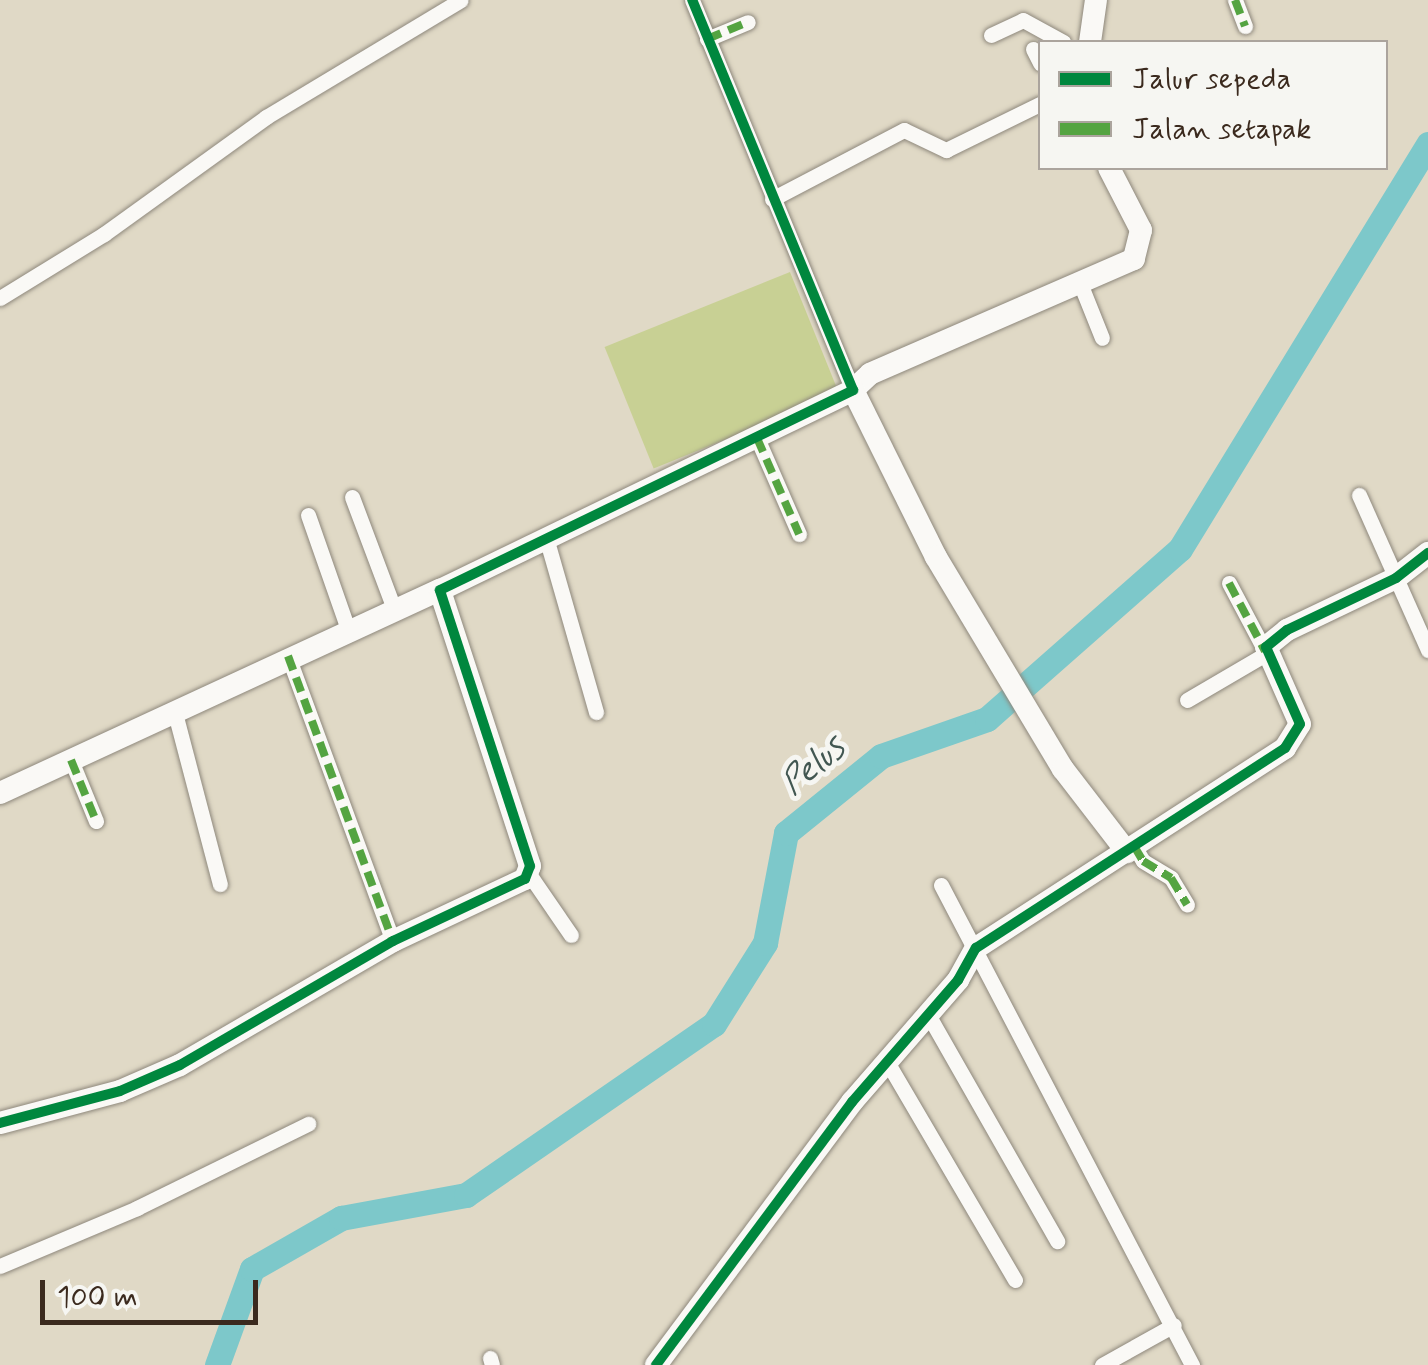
<!DOCTYPE html>
<html>
<head>
<meta charset="utf-8">
<style>
	body { margin:0 }
	#map { position:relative; width:1428px; height:1365px; overflow:hidden; background:#e0d9c6; font-family:Mynerve,sans-serif }
	div>[style] { position:absolute }
	.green>* { inset:0; background:#c8d094; transform-origin:0 0 }
	.river>* { height:25px; margin:-12.5px; padding:0 12.5px; transform-origin:12.5px; border-radius:12.5px; background:#7dc8ca }
	.roads { filter:drop-shadow(0 0 2px #8e887c) drop-shadow(0 0 2px #8e887c) }
	.street>* { height:15px; margin:-7.5px; padding:0 7.5px; transform-origin:7.5px; border-radius:7.5px; background:#faf9f6 }
	.secondary>* { height:22px; margin:-11px; padding:0 11px; transform-origin:11px; border-radius:11px; background:#faf9f6 }
	.quiet>* { height:8px; margin-top:-4px; transform-origin:0; background:repeating-linear-gradient(90deg,#54a441 0 15px,transparent 0 23px) }
	.cycleway>* { height:10px; margin:-5px; padding:0 5px; transform-origin:5px; border-radius:5px; background:#00873e }
	span { translate:-50% -50%; white-space:nowrap; text-align:center; line-height:1.15; -webkit-text-stroke:10px #f6f6f2; paint-order:stroke }
	.water-label { font-size:35px; color:#425752; font-style:italic }
	.legend { position:absolute; left:1038px; top:40px; width:350px; height:130px; box-sizing:border-box; background:#f6f6f2; border:2px solid #aba49d; margin:0; padding:12px 18px; list-style:none; font-size:30px; color:#3b2a1e }
	.legend li { display:flex; align-items:center; gap:20px; height:50px }
	.legend b { width:50px; border:2px solid #aba49d }
	.scale { position:absolute; left:40px; top:1280px; width:218px; height:45px; box-sizing:border-box; border:5px solid #3b2a1e; border-top:0; padding-left:12px; font-size:30px; line-height:35px; white-space:nowrap; color:#3b2a1e; -webkit-text-stroke:8px #f6f6f2; paint-order:stroke }
</style>
</head>
<body>
<div id="map">
	<div class="green">
		<i style="left:790px;top:272px;width:131px;height:200px;rotate:68deg"></i>
	</div>
	<div class="river">
		<i style="left:217px;top:1365px;width:102px;rotate:-70deg"></i>
		<i style="left:252px;top:1269px;width:103px;rotate:-29.8deg"></i>
		<i style="left:341px;top:1218px;width:127px;rotate:-10.4deg"></i>
		<i style="left:466px;top:1195px;width:301px;rotate:-34.6deg"></i>
		<i style="left:714px;top:1024px;width:96px;rotate:-57.8deg"></i>
		<i style="left:765px;top:943px;width:112px;rotate:-79.2deg"></i>
		<i style="left:786px;top:833px;width:122px;rotate:-39deg"></i>
		<i style="left:881px;top:756px;width:112px;rotate:-19.2deg"></i>
		<i style="left:987px;top:719px;width:257px;rotate:-41.4deg"></i>
		<i style="left:1180px;top:549px;width:475px;rotate:-58.5deg"></i>
	</div>
	<div class="roads">
		<div class="street">
			<i style="left:692px;top:0;width:422px;rotate:67.6deg"></i>
			<i style="left:1235px;top:0;width:28px;rotate:69deg"></i>
			<i style="left:991px;top:35px;width:35px;rotate:-25deg"></i>
			<i style="left:1023px;top:20px;width:46px;rotate:28.8deg"></i>
			<i style="left:707px;top:39px;width:44px;rotate:-22.5deg"></i>
			<i style="left:1033px;top:49px;width:16px;rotate:63deg"></i>
			<i style="left:772px;top:199px;width:149px;rotate:-27.6deg"></i>
			<i style="left:904px;top:130px;width:47px;rotate:25.5deg"></i>
			<i style="left:946px;top:150px;width:105px;rotate:-26.1deg"></i>
			<i style="left:1080px;top:283px;width:59px;rotate:68.2deg"></i>
			<i style="left:0;top:298px;width:122px;rotate:-31.6deg"></i>
			<i style="left:104px;top:234px;width:200px;rotate:-35.8deg"></i>
			<i style="left:266px;top:117px;width:227px;rotate:-31deg"></i>
			<i style="left:757px;top:438px;width:105px;rotate:66.4deg"></i>
			<i style="left:1359px;top:495px;width:170px;rotate:66deg"></i>
			<i style="left:352px;top:497px;width:120px;rotate:69.4deg"></i>
			<i style="left:308px;top:515px;width:121px;rotate:70.7deg"></i>
			<i style="left:547px;top:541px;width:178px;rotate:74deg"></i>
			<i style="left:1229px;top:583px;width:77px;rotate:62.1deg"></i>
			<i style="left:288px;top:656px;width:304px;rotate:69.8deg"></i>
			<i style="left:1187px;top:700px;width:89px;rotate:-30.3deg"></i>
			<i style="left:175px;top:713px;width:177px;rotate:75.3deg"></i>
			<i style="left:71px;top:760px;width:66px;rotate:67.7deg"></i>
			<i style="left:1134px;top:846px;width:17px;rotate:59deg"></i>
			<i style="left:1143px;top:861px;width:33px;rotate:31deg"></i>
			<i style="left:1171px;top:878px;width:31px;rotate:59deg"></i>
			<i style="left:529px;top:874px;width:74px;rotate:55.5deg"></i>
			<i style="left:941px;top:885px;width:542px;rotate:62.39deg"></i>
			<i style="left:926px;top:1011px;width:265px;rotate:60.3deg"></i>
			<i style="left:886px;top:1060px;width:255px;rotate:59.6deg"></i>
			<i style="left:0;top:1266px;width:149px;rotate:-22.9deg"></i>
			<i style="left:137px;top:1208px;width:191px;rotate:-26.2deg"></i>
			<i style="left:490px;top:1358px;width:7px;rotate:74deg"></i>
			<i style="left:1102px;top:1365px;width:82px;rotate:-29.1deg"></i>
		</div>
		<div class="secondary">
			<i style="left:1090px;top:42px;width:42px;rotate:-81.9deg"></i>
			<i style="left:1109px;top:168px;width:70px;rotate:62.7deg"></i>
			<i style="left:1141px;top:230px;width:30px;rotate:104deg"></i>
			<i style="left:1134px;top:259px;width:288px;rotate:156.5deg"></i>
			<i style="left:870px;top:374px;width:23px;rotate:137deg"></i>
			<i style="left:853px;top:390px;width:186px;rotate:63.6deg"></i>
			<i style="left:936px;top:557px;width:247px;rotate:59.1deg"></i>
			<i style="left:1063px;top:769px;width:105px;rotate:52.4deg"></i>
			<i style="left:0;top:793px;width:485px;rotate:-24.8deg"></i>
			<i style="left:0;top:1123px;width:124px;rotate:-14.9deg"></i>
			<i style="left:120px;top:1091px;width:65px;rotate:-23.4deg"></i>
			<i style="left:180px;top:1065px;width:246px;rotate:-30.2deg"></i>
			<i style="left:393px;top:941px;width:146px;rotate:-25.2deg"></i>
			<i style="left:525px;top:879px;width:14px;rotate:-69deg"></i>
			<i style="left:530px;top:866px;width:290px;rotate:-108.1deg"></i>
			<i style="left:440px;top:590px;width:459px;rotate:-25.8deg"></i>
			<i style="left:656px;top:1365px;width:328px;rotate:-53.3deg"></i>
			<i style="left:852px;top:1102px;width:162px;rotate:-49deg"></i>
			<i style="left:958px;top:980px;width:37px;rotate:-61deg"></i>
			<i style="left:976px;top:948px;width:368px;rotate:-32.9deg"></i>
			<i style="left:1285px;top:748px;width:28px;rotate:-58deg"></i>
			<i style="left:1300px;top:724px;width:84px;rotate:-113.8deg"></i>
			<i style="left:1266px;top:647px;width:27px;rotate:-39deg"></i>
			<i style="left:1287px;top:630px;width:121px;rotate:-25.5deg"></i>
			<i style="left:1396px;top:578px;width:41px;rotate:-38deg"></i>
		</div>
	</div>
	<div class="quiet">
		<i style="left:1235px;top:0;width:28px;rotate:69deg"></i>
		<i style="left:707px;top:39px;width:44px;rotate:-22.5deg"></i>
		<i style="left:757px;top:438px;width:105px;rotate:66.4deg"></i>
		<i style="left:1229px;top:583px;width:77px;rotate:62.1deg"></i>
		<i style="left:288px;top:656px;width:304px;rotate:69.8deg"></i>
		<i style="left:71px;top:760px;width:66px;rotate:67.7deg"></i>
		<i style="left:1134px;top:846px;width:17px;rotate:59deg"></i>
		<i style="left:1143px;top:861px;width:33px;rotate:31deg"></i>
		<i style="left:1171px;top:878px;width:31px;rotate:59deg"></i>
	</div>
	<div class="cycleway">
		<i style="left:0;top:1123px;width:124px;rotate:-14.9deg"></i>
		<i style="left:120px;top:1091px;width:65px;rotate:-23.4deg"></i>
		<i style="left:180px;top:1065px;width:246px;rotate:-30.2deg"></i>
		<i style="left:393px;top:941px;width:146px;rotate:-25.2deg"></i>
		<i style="left:525px;top:879px;width:14px;rotate:-69deg"></i>
		<i style="left:530px;top:866px;width:290px;rotate:-108.1deg"></i>
		<i style="left:440px;top:590px;width:459px;rotate:-25.8deg"></i>
		<i style="left:853px;top:390px;width:422px;rotate:-112.4deg"></i>
		<i style="left:656px;top:1365px;width:328px;rotate:-53.3deg"></i>
		<i style="left:852px;top:1102px;width:162px;rotate:-49deg"></i>
		<i style="left:958px;top:980px;width:37px;rotate:-61deg"></i>
		<i style="left:976px;top:948px;width:368px;rotate:-32.9deg"></i>
		<i style="left:1285px;top:748px;width:28px;rotate:-58deg"></i>
		<i style="left:1300px;top:724px;width:84px;rotate:-113.8deg"></i>
		<i style="left:1266px;top:647px;width:27px;rotate:-39deg"></i>
		<i style="left:1287px;top:630px;width:121px;rotate:-25.5deg"></i>
		<i style="left:1396px;top:578px;width:41px;rotate:-38deg"></i>
	</div>
	<div class="water-label">
		<span style="left:813px;top:766px;rotate:-39deg">Pelus</span>
	</div>
	<ul class="legend">
	<li><b style="height:12px;background:#00873e"></b>Jalur sepeda</li>
	<li><b style="height:12px;background:#54a441"></b>Jalan setapak</li>
	</ul>
	<div class="scale">100 m</div>
</div>
</body>
</html>
